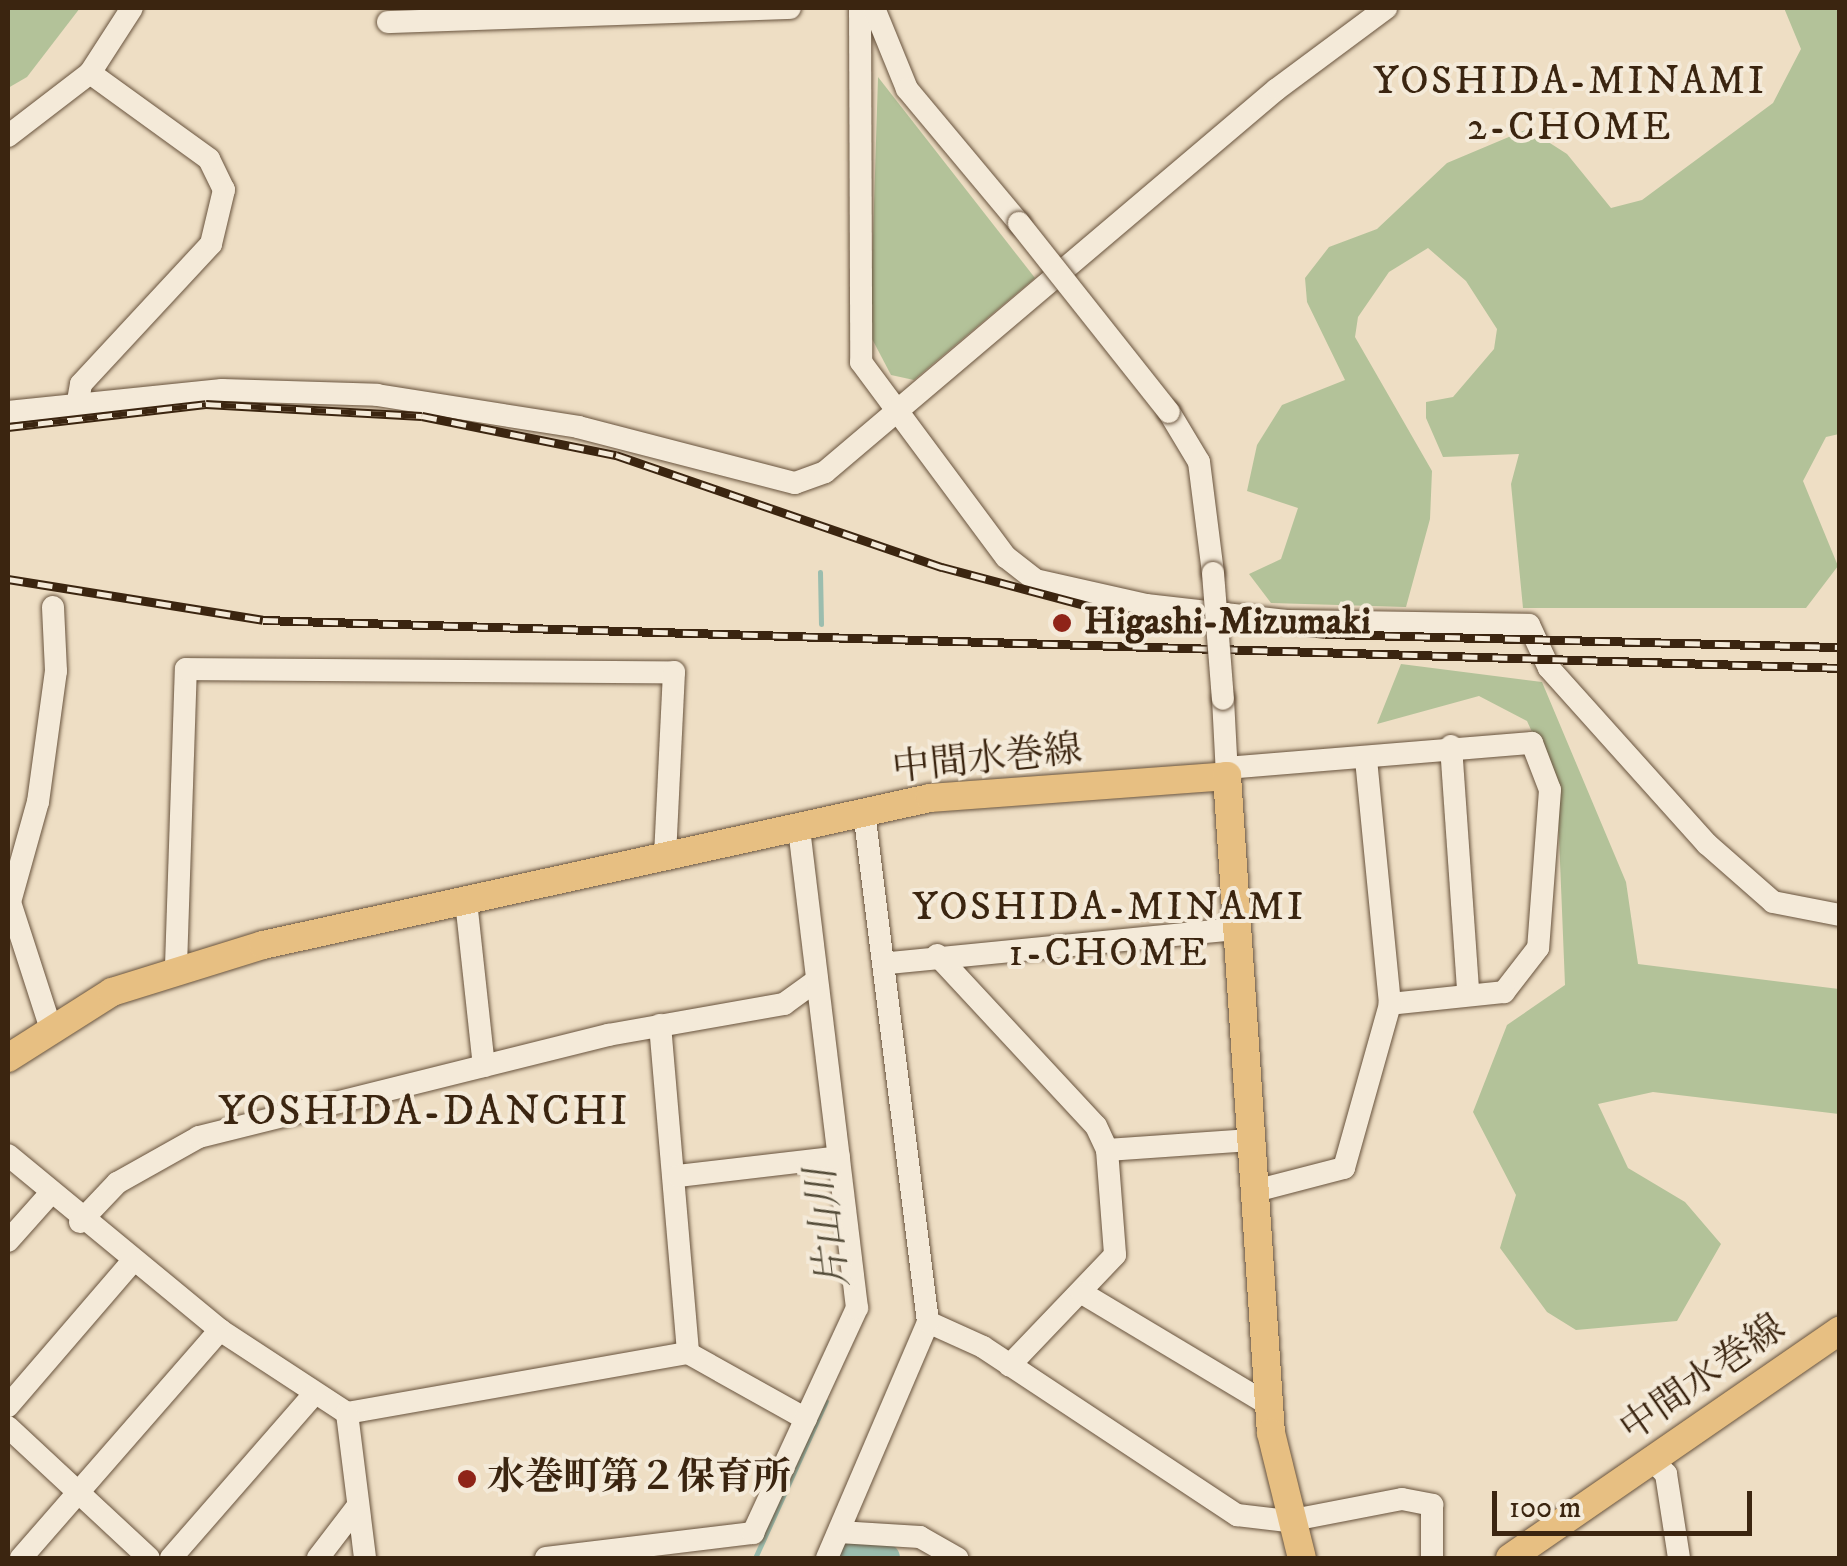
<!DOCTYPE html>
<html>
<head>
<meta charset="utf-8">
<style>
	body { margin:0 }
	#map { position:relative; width:1847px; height:1566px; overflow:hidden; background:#eedec4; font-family:"IM FELL DW Pica","Noto Serif JP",serif }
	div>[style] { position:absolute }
	.green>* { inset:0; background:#b3c299 }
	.stream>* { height:5px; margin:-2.5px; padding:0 2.5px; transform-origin:2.5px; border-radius:2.5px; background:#9bbdae }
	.river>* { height:30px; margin:-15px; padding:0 15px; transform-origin:15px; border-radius:15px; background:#9bbdae }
	.roads { filter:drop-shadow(0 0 2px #68533d) drop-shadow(0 0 2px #68533d) }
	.minor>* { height:22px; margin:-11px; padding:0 11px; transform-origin:11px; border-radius:11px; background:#f4ead9 }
	.major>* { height:28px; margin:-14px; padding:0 14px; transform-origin:14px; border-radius:14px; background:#e7bf82 }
	.rail>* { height:9px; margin-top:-4.5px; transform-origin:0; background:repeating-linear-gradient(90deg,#f4ead9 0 15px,#3b2510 0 30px); box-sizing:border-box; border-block:2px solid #3b2510 }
	.bridges { filter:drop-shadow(0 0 2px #68533d) drop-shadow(0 0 2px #68533d) }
	.minor-bridge>* { height:22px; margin:-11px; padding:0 11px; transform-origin:11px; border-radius:11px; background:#f4ead9 }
	.dots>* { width:28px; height:28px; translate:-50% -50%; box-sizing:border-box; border:5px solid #f4ead9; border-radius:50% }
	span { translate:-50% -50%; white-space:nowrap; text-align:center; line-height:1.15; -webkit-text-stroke:8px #f4ead9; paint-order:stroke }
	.poi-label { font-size:38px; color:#3b2510; font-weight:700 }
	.left { translate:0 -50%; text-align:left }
	.street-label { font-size:38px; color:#3b2510 }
	.neighbourhood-label { font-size:40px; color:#3b2510; letter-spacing:2.5px }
	.water-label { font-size:40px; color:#534b38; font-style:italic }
	.quarter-label { font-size:42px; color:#3b2510; letter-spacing:2.5px }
	.frame { position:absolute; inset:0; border:10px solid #3b2510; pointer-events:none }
	.scale { position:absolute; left:1492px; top:1491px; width:260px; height:45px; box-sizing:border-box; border:5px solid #3b2510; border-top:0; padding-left:12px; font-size:30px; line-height:35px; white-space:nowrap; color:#3b2510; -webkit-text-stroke:8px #f4ead9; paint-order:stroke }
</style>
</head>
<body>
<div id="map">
	<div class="green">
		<i style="clip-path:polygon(8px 8px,80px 8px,27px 77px,8px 88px)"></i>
		<i style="clip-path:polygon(1784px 8px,1840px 10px,1839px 434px,1826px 437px,1803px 481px,1838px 566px,1806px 608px,1523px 608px,1511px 484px,1519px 454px,1443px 457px,1426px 418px,1426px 402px,1453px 397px,1494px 349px,1497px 329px,1466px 281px,1428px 248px,1389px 272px,1358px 317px,1355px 337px,1432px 471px,1430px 519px,1406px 607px,1271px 603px,1249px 574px,1281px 559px,1298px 508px,1247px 491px,1257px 445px,1282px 405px,1345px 380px,1307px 302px,1305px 278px,1329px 247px,1377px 229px,1447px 163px,1528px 129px,1567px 154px,1611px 208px,1642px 200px,1773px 103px,1801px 49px)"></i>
		<i style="clip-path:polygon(878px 77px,1035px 278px,914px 380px,891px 375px,870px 335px)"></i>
		<i style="clip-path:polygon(1401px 664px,1542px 682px,1626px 882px,1638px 964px,1839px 989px,1839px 1114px,1653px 1092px,1598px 1104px,1628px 1168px,1685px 1202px,1721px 1244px,1677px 1321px,1576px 1330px,1547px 1312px,1500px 1248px,1516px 1195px,1473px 1112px,1507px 1025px,1565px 985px,1557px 787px,1527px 721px,1479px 696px,1377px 724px)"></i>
	</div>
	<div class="stream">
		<i style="left:820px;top:572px;width:52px;rotate:88.9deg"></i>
		<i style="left:755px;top:1558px;width:172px;rotate:-65.7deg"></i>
	</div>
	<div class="river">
		<i style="left:831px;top:1558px;width:54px"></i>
	</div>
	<div class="roads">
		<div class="minor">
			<i style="left:860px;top:8px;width:354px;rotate:89.8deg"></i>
			<i style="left:861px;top:362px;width:243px;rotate:53.4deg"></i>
			<i style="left:1006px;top:557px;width:37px;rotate:38deg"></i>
			<i style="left:1035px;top:580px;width:114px;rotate:12.7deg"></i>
			<i style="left:1146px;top:605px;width:141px;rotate:6.5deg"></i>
			<i style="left:1286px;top:621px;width:243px;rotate:0.9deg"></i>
			<i style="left:1529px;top:625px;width:47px;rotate:65.1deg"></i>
			<i style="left:1549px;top:668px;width:237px;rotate:48.1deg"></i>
			<i style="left:1707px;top:844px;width:88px;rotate:41.3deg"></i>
			<i style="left:1773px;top:902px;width:68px;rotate:11deg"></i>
			<i style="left:874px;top:8px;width:87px;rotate:67.8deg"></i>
			<i style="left:907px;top:89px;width:175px;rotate:50.1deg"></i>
			<i style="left:388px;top:22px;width:402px;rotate:-2deg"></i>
			<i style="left:8px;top:136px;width:103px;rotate:-37.5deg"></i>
			<i style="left:90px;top:73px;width:77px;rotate:-57.1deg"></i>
			<i style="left:78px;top:401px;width:17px;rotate:-80deg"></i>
			<i style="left:81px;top:384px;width:191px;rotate:-47.1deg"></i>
			<i style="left:211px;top:244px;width:56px;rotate:-76.5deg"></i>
			<i style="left:224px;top:190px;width:34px;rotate:-116deg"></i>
			<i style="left:209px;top:159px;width:147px;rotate:-144.1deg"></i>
			<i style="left:8px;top:412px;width:215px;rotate:-5.9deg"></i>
			<i style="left:222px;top:390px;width:155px;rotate:1.8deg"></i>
			<i style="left:377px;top:395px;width:204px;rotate:9deg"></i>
			<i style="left:578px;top:427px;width:224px;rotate:14.5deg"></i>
			<i style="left:795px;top:483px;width:32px;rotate:-20deg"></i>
			<i style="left:825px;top:472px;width:592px;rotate:-40.28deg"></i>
			<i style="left:1277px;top:89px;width:136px;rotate:-36.6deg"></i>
			<i style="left:1169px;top:412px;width:58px;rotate:59deg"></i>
			<i style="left:1199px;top:462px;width:112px;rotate:82.8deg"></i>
			<i style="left:1223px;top:699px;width:77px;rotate:87deg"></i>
			<i style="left:1451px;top:746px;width:246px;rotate:86deg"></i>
			<i style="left:1226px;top:768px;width:307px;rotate:-4.7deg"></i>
			<i style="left:1532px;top:743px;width:50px;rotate:69deg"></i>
			<i style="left:1550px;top:790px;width:158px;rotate:94.3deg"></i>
			<i style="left:1538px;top:948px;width:56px;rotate:127.7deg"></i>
			<i style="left:1504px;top:992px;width:115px;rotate:174deg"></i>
			<i style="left:466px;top:901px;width:166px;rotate:83.8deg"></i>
			<i style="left:937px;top:955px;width:233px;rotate:47.1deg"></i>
			<i style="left:1096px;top:1126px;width:26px;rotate:65deg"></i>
			<i style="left:1107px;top:1150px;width:105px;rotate:85.6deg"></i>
			<i style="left:1115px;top:1255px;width:153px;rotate:133.7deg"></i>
			<i style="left:889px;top:963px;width:350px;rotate:-5.6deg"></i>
			<i style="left:176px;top:966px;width:297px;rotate:-88.1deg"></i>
			<i style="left:186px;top:669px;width:488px;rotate:0.4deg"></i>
			<i style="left:674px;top:672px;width:182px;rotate:92.8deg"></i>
			<i style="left:660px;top:1025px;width:329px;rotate:85.1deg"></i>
			<i style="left:50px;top:1026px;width:130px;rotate:-107.9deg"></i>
			<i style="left:10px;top:902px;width:104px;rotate:-74.4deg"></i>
			<i style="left:38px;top:802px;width:132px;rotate:-82.2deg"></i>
			<i style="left:56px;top:671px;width:64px;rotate:-92.7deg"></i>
			<i style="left:1107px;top:1150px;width:144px;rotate:-4deg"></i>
			<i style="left:8px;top:1155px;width:275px;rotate:39.5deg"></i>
			<i style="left:220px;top:1330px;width:152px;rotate:33.2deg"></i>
			<i style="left:347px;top:1413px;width:346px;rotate:-10deg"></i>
			<i style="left:688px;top:1353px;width:135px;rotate:29.2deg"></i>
			<i style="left:678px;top:1176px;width:162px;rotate:-6.7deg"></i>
			<i style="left:1255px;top:1191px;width:92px;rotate:-14.5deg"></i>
			<i style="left:1344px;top:1168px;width:170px;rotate:-74.3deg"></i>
			<i style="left:1390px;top:1004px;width:245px;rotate:-95.6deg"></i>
			<i style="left:80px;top:1222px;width:54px;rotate:-46.5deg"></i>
			<i style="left:117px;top:1183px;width:94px;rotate:-29.3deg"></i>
			<i style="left:199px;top:1137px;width:422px;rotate:-14deg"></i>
			<i style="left:608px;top:1035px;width:179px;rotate:-10deg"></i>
			<i style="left:784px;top:1004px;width:39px;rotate:-36deg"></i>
			<i style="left:8px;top:1241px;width:62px;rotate:-48.3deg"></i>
			<i style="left:1082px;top:1293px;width:218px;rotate:30.9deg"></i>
			<i style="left:928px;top:1322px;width:60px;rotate:24.4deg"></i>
			<i style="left:983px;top:1347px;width:305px;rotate:33.5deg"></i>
			<i style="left:1237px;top:1515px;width:51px;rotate:6.7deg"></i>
			<i style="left:1288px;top:1521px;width:116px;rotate:-10.9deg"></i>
			<i style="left:1402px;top:1499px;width:31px;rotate:11deg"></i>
			<i style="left:1432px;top:1505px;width:53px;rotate:90deg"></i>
			<i style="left:8px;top:1406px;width:190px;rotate:-49.3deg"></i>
			<i style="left:347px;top:1413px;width:146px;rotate:82.9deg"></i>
			<i style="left:8px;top:1427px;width:192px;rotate:42.9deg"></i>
			<i style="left:1652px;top:1460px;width:20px;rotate:45deg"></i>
			<i style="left:1666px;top:1474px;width:85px;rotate:81.2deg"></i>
			<i style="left:839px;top:1532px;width:81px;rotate:3.5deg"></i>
			<i style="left:920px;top:1537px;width:43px;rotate:29.6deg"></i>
			<i style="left:21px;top:1558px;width:303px;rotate:-48.9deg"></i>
			<i style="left:171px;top:1558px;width:218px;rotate:-48.9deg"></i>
			<i style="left:318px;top:1558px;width:64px;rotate:-52.6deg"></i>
			<i style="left:546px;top:1558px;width:209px;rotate:-6.9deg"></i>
			<i style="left:753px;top:1533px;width:248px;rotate:-65.2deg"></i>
			<i style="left:857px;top:1308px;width:485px;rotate:-96.9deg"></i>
			<i style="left:827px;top:1558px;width:257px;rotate:-66.8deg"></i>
			<i style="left:928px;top:1322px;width:514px;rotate:-97.15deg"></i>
		</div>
		<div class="major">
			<i style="left:8px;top:1058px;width:123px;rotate:-32.4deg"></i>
			<i style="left:112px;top:992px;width:158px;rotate:-17.3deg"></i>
			<i style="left:263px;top:945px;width:683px;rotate:-12.43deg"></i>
			<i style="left:930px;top:798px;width:298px;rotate:-4.2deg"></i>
			<i style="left:1227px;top:776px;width:658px;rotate:86.17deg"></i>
			<i style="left:1271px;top:1433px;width:129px;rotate:76.1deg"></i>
			<i style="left:1510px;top:1558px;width:401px;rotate:-34.6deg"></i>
		</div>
	</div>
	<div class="rail">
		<i style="left:8px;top:427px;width:199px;rotate:-6.6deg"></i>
		<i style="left:206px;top:404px;width:216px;rotate:3.2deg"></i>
		<i style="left:422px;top:416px;width:198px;rotate:11.4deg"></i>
		<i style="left:616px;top:455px;width:345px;rotate:19deg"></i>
		<i style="left:942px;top:567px;width:186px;rotate:14.9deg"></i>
		<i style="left:1122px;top:615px;width:204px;rotate:5.3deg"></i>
		<i style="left:1325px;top:634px;width:515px;rotate:1.45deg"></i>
		<i style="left:8px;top:579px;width:258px;rotate:9.1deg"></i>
		<i style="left:263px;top:620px;width:1578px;rotate:1.74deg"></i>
	</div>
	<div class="bridges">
		<div class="minor-bridge">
			<i style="left:1019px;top:223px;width:241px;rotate:51.6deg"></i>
			<i style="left:1213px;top:573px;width:126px;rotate:85.5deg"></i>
		</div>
	</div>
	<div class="dots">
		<i style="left:1062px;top:623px;background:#8f2418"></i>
		<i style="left:467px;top:1479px;background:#8f2418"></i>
	</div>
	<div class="poi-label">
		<span class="left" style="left:1084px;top:623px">Higashi-Mizumaki</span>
		<span class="left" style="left:487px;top:1479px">水巻町第２保育所</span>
	</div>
	<div class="street-label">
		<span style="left:987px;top:760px;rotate:-6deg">中間水巻線</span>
		<span style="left:1703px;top:1379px;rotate:-35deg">中間水巻線</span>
	</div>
	<div class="neighbourhood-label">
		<span style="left:1570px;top:105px">YOSHIDA-MINAMI<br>2-CHOME</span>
		<span style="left:1109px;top:931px">YOSHIDA-MINAMI<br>1-CHOME</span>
	</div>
	<div class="water-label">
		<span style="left:829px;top:1228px;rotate:-97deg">片山川</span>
	</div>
	<div class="quarter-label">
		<span style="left:424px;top:1112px">YOSHIDA-DANCHI</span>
	</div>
	<div class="frame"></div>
	<div class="scale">100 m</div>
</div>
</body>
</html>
